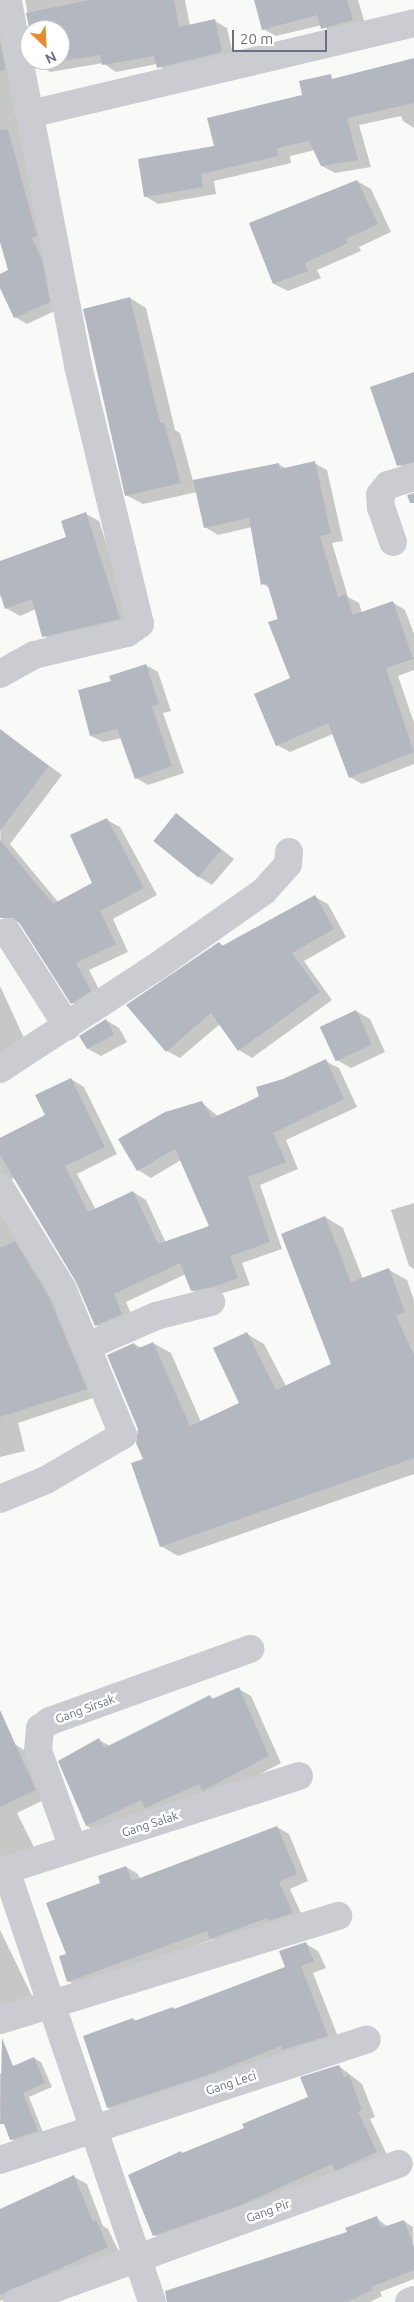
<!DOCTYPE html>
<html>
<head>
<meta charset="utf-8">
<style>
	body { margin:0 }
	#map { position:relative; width:414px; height:2302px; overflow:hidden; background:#f9faf8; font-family:Ubuntu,sans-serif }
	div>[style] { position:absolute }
	.shadow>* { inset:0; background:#0003 }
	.building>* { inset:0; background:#b3b7c0; transform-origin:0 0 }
	.street>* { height:28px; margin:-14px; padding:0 14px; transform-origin:14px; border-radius:14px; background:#cbccd1 }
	span { translate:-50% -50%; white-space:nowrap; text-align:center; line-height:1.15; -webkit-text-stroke:5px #fff; paint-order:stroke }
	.street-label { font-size:12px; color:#697189 }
	.north { position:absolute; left:20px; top:20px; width:50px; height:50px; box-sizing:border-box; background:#fff; border:1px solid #c3c6d0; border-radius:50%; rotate:155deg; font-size:14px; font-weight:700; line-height:20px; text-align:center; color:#697189 }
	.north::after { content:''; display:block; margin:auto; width:18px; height:22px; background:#e58c2d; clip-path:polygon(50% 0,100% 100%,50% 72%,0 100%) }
	.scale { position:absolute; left:232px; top:30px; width:95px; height:22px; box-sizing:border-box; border:2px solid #697189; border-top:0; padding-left:6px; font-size:15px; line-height:18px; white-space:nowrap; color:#697189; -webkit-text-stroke:4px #fff; paint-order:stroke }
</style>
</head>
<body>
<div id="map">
	<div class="shadow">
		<i style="clip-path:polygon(0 0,61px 308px,27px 324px,15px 317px,0 285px,0 275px,9px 271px,0 237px)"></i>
		<i style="clip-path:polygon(25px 0,185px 0,190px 26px,215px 21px,227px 28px,234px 59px,170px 74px,157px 64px,116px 72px,103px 63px,50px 72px,38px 64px,37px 60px,60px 60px,60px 30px,31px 30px)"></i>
		<i style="clip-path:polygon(255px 0,358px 0,366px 27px,336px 36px,322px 25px,276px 36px,263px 29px)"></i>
		<i style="clip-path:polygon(414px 59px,414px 128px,403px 121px,401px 116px,359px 125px,371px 167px,335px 173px,322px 166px,315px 150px,290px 156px,291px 163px,214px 181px,216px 194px,158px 204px,145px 196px,215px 147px,303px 96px)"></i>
		<i style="clip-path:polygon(357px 181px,371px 189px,391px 232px,359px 247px,361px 251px,317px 270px,321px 278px,288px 291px,274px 284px,250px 224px)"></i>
		<i style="clip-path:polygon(130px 298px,146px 308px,175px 430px,180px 433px,193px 481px,278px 464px,287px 469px,314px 463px,327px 470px,343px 541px,332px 543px,348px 597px,359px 603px,362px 613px,392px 602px,405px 610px,414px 634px,414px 670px,398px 676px,414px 723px,414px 764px,362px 784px,350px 777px,333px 734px,290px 752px,277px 745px,292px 679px,270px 588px,263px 584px,252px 527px,218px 535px,205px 527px,197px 492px,143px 504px,126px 495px)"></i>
		<i style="clip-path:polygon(414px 373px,414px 474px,398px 464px)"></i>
		<i style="clip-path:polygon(86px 514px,99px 521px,133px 626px,57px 644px,44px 636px,36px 609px,20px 616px,6px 608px,0 590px,0 562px,68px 538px)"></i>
		<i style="clip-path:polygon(146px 665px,158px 672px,171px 711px,163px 713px,184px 773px,148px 785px,136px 778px,122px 738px,103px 742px,91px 736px)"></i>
		<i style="clip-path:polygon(1px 731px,62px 775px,10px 844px,58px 902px,94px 884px,107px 820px,120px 827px,157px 895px,113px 919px,128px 952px,89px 970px,104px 999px,86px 1011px,72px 1003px,22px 924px,6px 916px,0 907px)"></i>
		<i style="clip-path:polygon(176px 814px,234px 859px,212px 885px,199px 877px)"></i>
		<i style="clip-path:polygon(315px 897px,328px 904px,346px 937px,304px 961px,332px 1000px,252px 1058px,239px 1050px,220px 1024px,180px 1058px,167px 1051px,219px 943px,224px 946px)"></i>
		<i style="clip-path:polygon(0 986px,25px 1040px,0 1053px)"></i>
		<i style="clip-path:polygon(356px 1011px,370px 1019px,385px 1052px,351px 1068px,337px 1060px)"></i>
		<i style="clip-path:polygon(106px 1020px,119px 1028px,127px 1042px,101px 1056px,88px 1049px)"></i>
		<i style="clip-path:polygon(325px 1061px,339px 1068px,357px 1107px,286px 1140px,298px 1169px,260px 1185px,282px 1249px,242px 1263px,250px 1285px,205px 1298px,192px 1290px,186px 1274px,126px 1302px,134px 1321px,109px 1333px,96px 1325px,78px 1281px,14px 1178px,0 1186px,0 1138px,47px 1115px,71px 1079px,84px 1087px,117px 1154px,77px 1174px,96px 1210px,133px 1192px,146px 1200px,166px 1243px,210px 1227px,181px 1160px,151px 1178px,138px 1170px,202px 1103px,219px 1117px)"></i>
		<i style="clip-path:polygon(414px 1203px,414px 1269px,409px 1266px,391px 1210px)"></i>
		<i style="clip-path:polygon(0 1205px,62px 1306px,99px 1396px,18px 1423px,25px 1451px,0 1457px)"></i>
		<i style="clip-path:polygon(325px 1217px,343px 1228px,363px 1279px,389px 1270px,407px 1280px,414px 1300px,414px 1474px,178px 1556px,161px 1546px,139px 1429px,134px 1344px,142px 1348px,153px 1343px,171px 1353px,201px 1422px,241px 1404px,247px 1334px,264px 1344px,286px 1386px,333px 1364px)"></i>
		<i style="clip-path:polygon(239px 1689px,251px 1696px,281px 1763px,219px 1796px,158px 1814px,150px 1809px,99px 1833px,87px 1826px,99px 1740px,110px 1746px,210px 1697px,215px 1699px)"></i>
		<i style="clip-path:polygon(16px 1745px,29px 1753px,48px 1798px,17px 1813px,38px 1855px,0 1858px,0 1752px)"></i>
		<i style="clip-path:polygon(277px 1827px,289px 1834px,308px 1881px,290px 1889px,304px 1920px,223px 1945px,213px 1939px,79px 1987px,68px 1981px,68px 1955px,102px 1883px,126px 1867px,138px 1874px,140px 1879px)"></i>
		<i style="clip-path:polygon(0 1930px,35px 2002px,0 2016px)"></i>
		<i style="clip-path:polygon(306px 1944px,318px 1951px,326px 1968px,313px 1973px,340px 2042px,120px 2115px,108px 2108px,133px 2019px,137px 2021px,175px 2010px,286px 1968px)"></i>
		<i style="clip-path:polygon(34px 2058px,41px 2062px,52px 2087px,29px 2097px,44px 2135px,18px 2144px,11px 2139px,0 2110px,0 2074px)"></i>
		<i style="clip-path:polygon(339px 2066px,362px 2084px,375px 2117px,370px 2119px,389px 2159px,167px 2242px,154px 2235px,183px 2154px,245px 2129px,310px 2097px)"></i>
		<i style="clip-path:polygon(74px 2177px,87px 2184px,103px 2226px,108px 2229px,120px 2254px,0 2301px,0 2210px)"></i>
		<i style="clip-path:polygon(377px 2218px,388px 2227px,404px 2221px,413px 2227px,414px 2279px,380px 2292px,382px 2296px,370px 2302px,180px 2302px,348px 2233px)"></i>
	</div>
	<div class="building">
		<i style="clip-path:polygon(90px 0,174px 0,179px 27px,215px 19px,222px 52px,157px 68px,154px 56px,102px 65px,100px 55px,36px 65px,35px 60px,60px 60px,60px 30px,30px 32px,26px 13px)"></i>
		<i style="clip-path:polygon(254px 0,347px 0,353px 20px,321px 29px,317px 15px,262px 30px)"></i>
		<i style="clip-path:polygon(0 41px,6px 70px,0 71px)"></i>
		<i style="clip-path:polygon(414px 58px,414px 103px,347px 118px,358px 160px,321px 166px,309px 141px,277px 148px,278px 156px,201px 174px,203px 187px,144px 197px,138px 159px,214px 146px,207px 118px,302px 95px,299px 81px,331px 74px,332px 79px)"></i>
		<i style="clip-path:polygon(8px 129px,37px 236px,32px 238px,42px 260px,50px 302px,14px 318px,0 288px,0 274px,8px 270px,0 242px,0 130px)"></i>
		<i style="clip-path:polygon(357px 180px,378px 224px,346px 239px,348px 243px,305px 263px,308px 271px,273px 284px,249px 223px)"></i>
		<i style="clip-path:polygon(130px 297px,160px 423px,164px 422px,181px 483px,125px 496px,83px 309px)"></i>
		<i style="clip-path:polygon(414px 372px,414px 462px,397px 466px,370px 387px)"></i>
		<i style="clip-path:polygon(315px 461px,331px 534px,320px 536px,338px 597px,346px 594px,353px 615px,393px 601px,413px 659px,386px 668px,414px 752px,349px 778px,328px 723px,276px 746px,254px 694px,290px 678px,268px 622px,278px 619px,267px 583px,261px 585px,249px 518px,204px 528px,193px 480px,279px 463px,280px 469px)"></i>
		<i style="clip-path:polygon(414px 493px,414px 503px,410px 503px,407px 495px)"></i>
		<i style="clip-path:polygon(86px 512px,120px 619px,42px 637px,32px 599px,5px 609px,0 594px,0 561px,66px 537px,61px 521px)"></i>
		<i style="clip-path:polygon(146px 664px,159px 704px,152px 707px,172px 766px,135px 779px,117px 729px,90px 736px,78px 690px,111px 681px,109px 676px)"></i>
		<i style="clip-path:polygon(0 729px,49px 766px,0 831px)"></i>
		<i style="left:176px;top:813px;width:58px;height:36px;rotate:39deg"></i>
		<i style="clip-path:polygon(107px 818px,144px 888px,100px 911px,116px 944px,76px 963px,91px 991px,71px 1004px,20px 924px,14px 918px,0 918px,0 840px,53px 904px,92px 883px,70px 835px)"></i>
		<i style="clip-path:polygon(315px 895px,334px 929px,292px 953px,320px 992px,238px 1051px,211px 1013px,166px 1052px,126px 1005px,219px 942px,222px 946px)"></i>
		<i style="left:356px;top:1010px;width:38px;height:40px;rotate:65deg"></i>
		<i style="clip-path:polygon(106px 1019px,114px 1035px,87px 1049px,79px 1036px)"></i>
		<i style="clip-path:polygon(326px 1059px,344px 1099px,273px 1133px,286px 1162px,248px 1177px,270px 1242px,230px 1256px,238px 1278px,213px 1287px,191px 1291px,180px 1263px,114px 1294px,122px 1314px,95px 1326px,76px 1282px,0 1155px,0 1138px,45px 1115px,35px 1095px,71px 1078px,105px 1147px,65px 1166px,88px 1212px,133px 1191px,158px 1244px,209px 1226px,175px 1149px,137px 1171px,118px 1139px,165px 1112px,202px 1101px,212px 1118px,259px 1097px,256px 1087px,283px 1079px)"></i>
		<i style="clip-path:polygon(325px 1216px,351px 1282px,389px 1268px,405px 1312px,396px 1316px,414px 1355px,414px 1458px,160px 1547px,131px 1463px,143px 1459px,136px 1443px,138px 1429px,107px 1355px,134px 1343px,137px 1349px,153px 1342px,190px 1426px,239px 1403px,213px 1348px,247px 1332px,276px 1390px,331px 1364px,281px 1234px)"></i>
		<i style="clip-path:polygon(15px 1241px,49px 1297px,87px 1389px,0 1417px,0 1248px)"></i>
		<i style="clip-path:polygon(239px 1687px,269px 1756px,206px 1789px,202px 1791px,199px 1784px,145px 1808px,141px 1800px,86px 1826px,58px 1761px,99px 1738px,104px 1748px,210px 1695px,212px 1699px)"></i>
		<i style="clip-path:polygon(0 1710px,36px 1790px,0 1807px)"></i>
		<i style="clip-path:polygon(277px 1826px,297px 1874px,279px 1882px,293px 1913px,268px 1921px,267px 1918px,210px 1939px,207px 1931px,67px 1982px,59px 1956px,66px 1954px,46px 1903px,100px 1883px,98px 1876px,126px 1866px,132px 1881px)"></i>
		<i style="clip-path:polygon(306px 1942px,314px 1961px,301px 1966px,328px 2036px,282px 2050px,281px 2046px,213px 2073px,107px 2108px,83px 2036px,133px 2018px,134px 2021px,173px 2007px,174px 2009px,285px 1967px,279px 1951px)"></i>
		<i style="clip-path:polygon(2px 2038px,13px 2066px,34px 2057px,45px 2083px,23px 2093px,38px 2131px,10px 2140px,4px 2124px,0 2124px)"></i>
		<i style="clip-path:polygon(339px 2065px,344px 2077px,349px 2075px,362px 2110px,358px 2112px,377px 2152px,335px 2171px,332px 2164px,241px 2205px,153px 2236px,128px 2175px,181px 2151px,182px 2153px,244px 2128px,242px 2124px,308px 2097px,300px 2077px)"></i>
		<i style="clip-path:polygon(74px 2175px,93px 2222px,96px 2220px,108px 2247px,0 2295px,0 2209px)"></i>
		<i style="clip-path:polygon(377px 2216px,381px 2228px,404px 2220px,414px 2247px,414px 2270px,371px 2287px,373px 2290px,347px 2302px,167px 2302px,165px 2291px,347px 2232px,345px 2228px)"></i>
	</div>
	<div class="street">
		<i style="left:30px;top:114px;width:395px;rotate:-13.3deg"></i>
		<i style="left:393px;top:542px;width:36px;rotate:-109deg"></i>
		<i style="left:381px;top:508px;width:13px;rotate:-94deg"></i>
		<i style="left:380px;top:495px;width:13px;rotate:-51deg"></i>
		<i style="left:388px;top:485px;width:27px;rotate:-17deg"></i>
		<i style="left:0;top:674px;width:39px;rotate:-29deg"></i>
		<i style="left:34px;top:655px;width:96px;rotate:-13.3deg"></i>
		<i style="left:127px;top:633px;width:16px;rotate:-35deg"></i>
		<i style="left:140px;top:624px;width:266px;rotate:-103.5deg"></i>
		<i style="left:78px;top:365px;width:372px;rotate:-100.9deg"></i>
		<i style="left:7px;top:932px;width:112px;rotate:57.4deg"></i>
		<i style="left:0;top:1069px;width:186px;rotate:-33.2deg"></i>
		<i style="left:156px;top:967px;width:132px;rotate:-35.1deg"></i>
		<i style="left:264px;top:891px;width:36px;rotate:-48deg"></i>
		<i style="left:288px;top:864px;width:12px;rotate:-85deg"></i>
		<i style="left:0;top:1187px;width:121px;rotate:58.5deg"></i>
		<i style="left:63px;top:1290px;width:157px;rotate:67.5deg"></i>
		<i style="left:123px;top:1435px;width:89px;rotate:149.7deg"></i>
		<i style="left:46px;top:1480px;width:50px;rotate:157.6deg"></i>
		<i style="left:88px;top:1346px;width:74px;rotate:-23.8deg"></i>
		<i style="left:156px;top:1316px;width:57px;rotate:-14.3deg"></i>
		<i style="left:73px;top:1848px;width:103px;rotate:-109.8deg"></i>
		<i style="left:38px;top:1751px;width:23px;rotate:-85deg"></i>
		<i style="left:40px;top:1728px;width:12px;rotate:-35deg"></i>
		<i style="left:50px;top:1721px;width:213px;rotate:-19.8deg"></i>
		<i style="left:6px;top:1870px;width:456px;rotate:71.3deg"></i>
		<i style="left:0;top:1872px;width:314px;rotate:-17.8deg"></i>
		<i style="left:0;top:2020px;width:354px;rotate:-17.1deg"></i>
		<i style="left:0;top:2160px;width:386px;rotate:-18.2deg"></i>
		<i style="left:17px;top:2302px;width:406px;rotate:-19.9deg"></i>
		<i style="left:409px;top:2302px;width:5px;rotate:-22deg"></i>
	</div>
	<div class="street-label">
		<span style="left:85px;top:1709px;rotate:-20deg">Gang Sirsak</span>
		<span style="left:150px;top:1824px;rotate:-18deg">Gang Salak</span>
		<span style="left:231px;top:2083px;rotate:-18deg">Gang Leci</span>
		<span style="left:268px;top:2211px;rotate:-20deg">Gang Pir</span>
	</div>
	<div class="north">N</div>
	<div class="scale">20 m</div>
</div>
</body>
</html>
